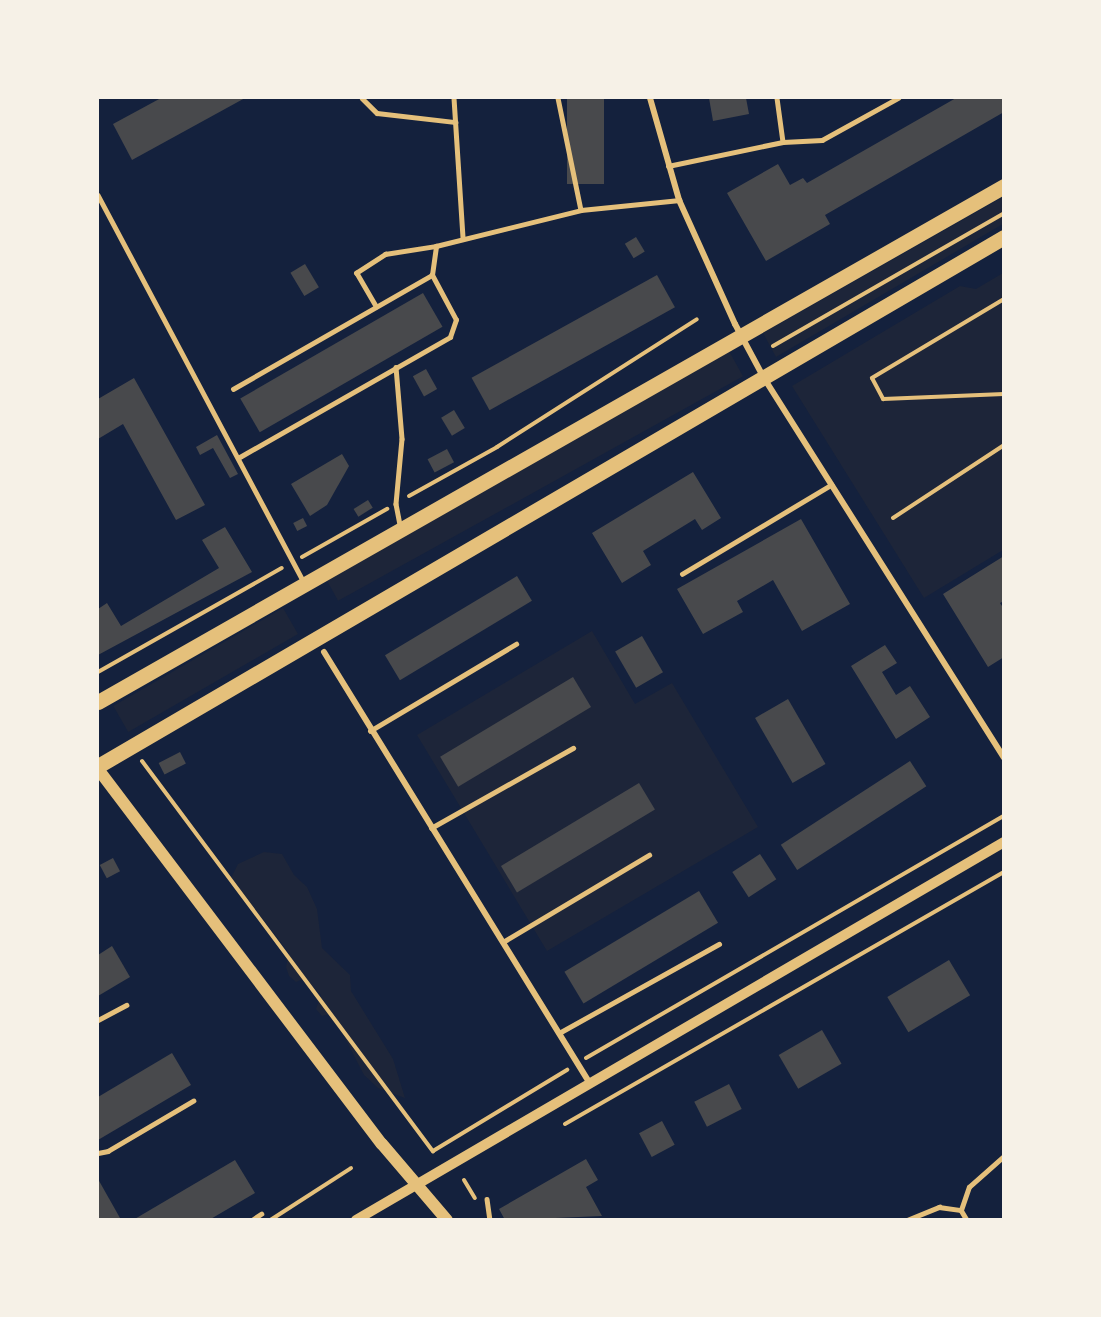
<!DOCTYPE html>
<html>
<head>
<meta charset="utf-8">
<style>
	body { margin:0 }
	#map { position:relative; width:1101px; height:1317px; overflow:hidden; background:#14213d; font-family:Georgia,serif }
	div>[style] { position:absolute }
	.green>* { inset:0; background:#1d2539; transform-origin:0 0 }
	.building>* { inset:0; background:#48494c; transform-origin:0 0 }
	.path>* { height:4px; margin:-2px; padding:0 2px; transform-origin:2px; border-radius:2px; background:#e5c07b }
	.service>* { height:4.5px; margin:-2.25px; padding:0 2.25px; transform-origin:2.25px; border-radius:2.25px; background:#e5c07b }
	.minor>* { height:6px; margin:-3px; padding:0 3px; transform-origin:3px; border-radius:3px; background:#e5c07b }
	.tertiary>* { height:10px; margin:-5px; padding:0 5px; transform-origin:5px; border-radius:5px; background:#e5c07b }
	.secondary>* { height:12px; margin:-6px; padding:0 6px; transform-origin:6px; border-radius:6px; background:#e5c07b }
	.primary>* { height:15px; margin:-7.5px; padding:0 7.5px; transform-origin:7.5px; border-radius:7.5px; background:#e5c07b }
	span { translate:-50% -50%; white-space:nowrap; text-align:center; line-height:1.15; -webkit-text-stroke:6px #f6f1e7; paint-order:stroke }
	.frame { position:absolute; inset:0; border:99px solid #f6f1e7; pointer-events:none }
</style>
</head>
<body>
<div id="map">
	<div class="green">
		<i style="clip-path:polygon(1003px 197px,1003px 224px,776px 357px,763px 333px)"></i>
		<i style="clip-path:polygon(1003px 273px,1003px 550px,924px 598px,792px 386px,960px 286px,976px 289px)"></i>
		<i style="left:729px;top:351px;width:29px;height:463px;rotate:61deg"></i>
		<i style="left:283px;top:608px;width:30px;height:196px;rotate:60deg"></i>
		<i style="clip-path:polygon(592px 631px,635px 704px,672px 683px,758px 827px,547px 951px,417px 735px)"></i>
		<i style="clip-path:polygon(264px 852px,282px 854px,294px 875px,307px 887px,317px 909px,322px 948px,350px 975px,351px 991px,393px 1059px,405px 1098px,378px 1088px,364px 1075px,332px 1013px,322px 1016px,316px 1009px,321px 995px,305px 978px,296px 982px,289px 976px,286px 967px,289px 953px,231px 878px,238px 864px)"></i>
	</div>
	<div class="building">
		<i style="clip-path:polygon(161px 98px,245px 98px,132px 160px,113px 124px)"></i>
		<i style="left:567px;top:98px;width:37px;height:86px"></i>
		<i style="clip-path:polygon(709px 98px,746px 98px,749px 114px,713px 121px)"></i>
		<i style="clip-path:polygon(956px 98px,1004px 98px,1004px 112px,825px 215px,830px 224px,766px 261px,727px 193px,778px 164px,790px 185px,803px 178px,807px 183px)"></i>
		<i style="left:636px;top:237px;width:17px;height:13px;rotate:59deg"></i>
		<i style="left:305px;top:264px;width:27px;height:17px;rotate:59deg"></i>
		<i style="left:657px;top:275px;width:37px;height:212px;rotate:61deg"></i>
		<i style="left:423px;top:293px;width:39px;height:211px;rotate:60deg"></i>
		<i style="left:426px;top:369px;width:23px;height:15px;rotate:61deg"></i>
		<i style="clip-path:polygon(134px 378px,205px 505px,176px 520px,123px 424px,98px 439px,98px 399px)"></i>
		<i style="left:454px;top:410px;width:21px;height:15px;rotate:59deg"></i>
		<i style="clip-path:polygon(217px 435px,238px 474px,230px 478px,213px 448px,200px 455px,196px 447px)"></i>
		<i style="left:447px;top:449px;width:15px;height:22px;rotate:62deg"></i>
		<i style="clip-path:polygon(342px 454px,349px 466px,327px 505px,310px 516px,291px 484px)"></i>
		<i style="clip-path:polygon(693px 472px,721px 518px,702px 530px,695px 519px,643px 551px,651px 565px,622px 583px,592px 533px)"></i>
		<i style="left:368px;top:500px;width:9px;height:17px;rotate:58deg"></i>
		<i style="left:303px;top:518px;width:9px;height:11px;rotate:63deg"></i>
		<i style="clip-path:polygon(801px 519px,850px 604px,802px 631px,773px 580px,737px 601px,743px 612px,703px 634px,677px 589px)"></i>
		<i style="clip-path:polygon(225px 527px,252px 572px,98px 655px,98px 609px,107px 603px,121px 626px,219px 568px,202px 540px)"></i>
		<i style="clip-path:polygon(1004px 556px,1004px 601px,1000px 603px,1004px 609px,1004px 657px,988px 667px,943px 594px)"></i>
		<i style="left:517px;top:576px;width:29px;height:154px;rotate:59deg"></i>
		<i style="left:642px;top:636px;width:42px;height:31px;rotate:60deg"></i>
		<i style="clip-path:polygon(885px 645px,897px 663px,882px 672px,896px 695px,910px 686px,930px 717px,896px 739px,851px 666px)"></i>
		<i style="left:573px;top:677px;width:35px;height:155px;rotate:59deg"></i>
		<i style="left:788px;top:699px;width:75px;height:38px;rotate:60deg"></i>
		<i style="left:180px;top:752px;width:13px;height:24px;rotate:63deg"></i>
		<i style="left:910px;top:761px;width:30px;height:154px;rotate:57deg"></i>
		<i style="left:639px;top:783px;width:31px;height:161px;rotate:59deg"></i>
		<i style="left:760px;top:854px;width:30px;height:33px;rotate:57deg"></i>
		<i style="left:113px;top:858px;width:15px;height:15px;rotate:62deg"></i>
		<i style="left:699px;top:891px;width:37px;height:157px;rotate:59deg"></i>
		<i style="clip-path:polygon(112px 946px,130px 977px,98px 996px,98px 955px)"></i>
		<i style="left:949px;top:960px;width:41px;height:72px;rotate:59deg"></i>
		<i style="left:822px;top:1030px;width:39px;height:50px;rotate:60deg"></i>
		<i style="clip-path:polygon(172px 1053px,191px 1085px,98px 1140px,98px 1097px)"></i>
		<i style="left:729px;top:1084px;width:28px;height:39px;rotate:63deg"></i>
		<i style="left:662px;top:1121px;width:27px;height:26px;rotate:62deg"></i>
		<i style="clip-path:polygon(586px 1159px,598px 1180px,586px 1187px,602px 1216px,505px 1220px,499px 1209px)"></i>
		<i style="clip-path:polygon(235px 1160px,255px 1193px,209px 1220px,133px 1220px)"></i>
		<i style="clip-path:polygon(98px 1179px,120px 1218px,117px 1220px,98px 1220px)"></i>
	</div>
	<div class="path">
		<i style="left:1004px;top:299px;width:154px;rotate:149.1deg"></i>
		<i style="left:872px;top:378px;width:24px;rotate:62deg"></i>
		<i style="left:883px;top:399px;width:121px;rotate:-2.4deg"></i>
		<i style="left:773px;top:346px;width:267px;rotate:-29.9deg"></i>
		<i style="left:409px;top:496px;width:101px;rotate:-29.1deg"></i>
		<i style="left:497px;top:447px;width:237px;rotate:-32.6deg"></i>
		<i style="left:893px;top:518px;width:133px;rotate:-33.3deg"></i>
		<i style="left:302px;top:557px;width:98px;rotate:-29.5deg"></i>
		<i style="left:98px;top:672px;width:211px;rotate:-29.5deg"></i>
		<i style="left:142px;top:761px;width:487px;rotate:53.3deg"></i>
		<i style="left:433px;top:1151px;width:157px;rotate:-31.2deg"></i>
		<i style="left:586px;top:1058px;width:483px;rotate:-30.1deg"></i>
		<i style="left:565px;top:1124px;width:506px;rotate:-29.86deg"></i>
		<i style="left:464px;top:1180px;width:21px;rotate:59deg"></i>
		<i style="left:272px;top:1219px;width:94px;rotate:-32.8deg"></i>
	</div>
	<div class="service">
		<i style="left:362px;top:98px;width:21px;rotate:45deg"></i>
		<i style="left:377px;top:113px;width:79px;rotate:6.6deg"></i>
		<i style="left:454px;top:98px;width:140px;rotate:86.3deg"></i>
		<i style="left:558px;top:98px;width:114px;rotate:78.4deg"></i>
		<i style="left:777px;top:98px;width:44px;rotate:82.2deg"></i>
		<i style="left:668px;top:166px;width:117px;rotate:-11.8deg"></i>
		<i style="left:783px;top:142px;width:39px;rotate:-3deg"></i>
		<i style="left:822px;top:140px;width:87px;rotate:-28.9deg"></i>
		<i style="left:98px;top:195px;width:439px;rotate:62deg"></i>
		<i style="left:376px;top:307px;width:39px;rotate:-120deg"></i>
		<i style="left:356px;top:273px;width:35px;rotate:-33deg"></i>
		<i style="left:385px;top:254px;width:52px;rotate:-8.9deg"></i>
		<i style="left:436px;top:246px;width:149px;rotate:-13.9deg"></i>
		<i style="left:581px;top:210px;width:99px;rotate:-5.8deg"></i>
		<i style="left:396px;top:367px;width:72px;rotate:85.2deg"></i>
		<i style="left:402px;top:439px;width:65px;rotate:95.3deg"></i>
		<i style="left:396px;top:504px;width:21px;rotate:79deg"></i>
		<i style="left:233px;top:389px;width:229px;rotate:-29.8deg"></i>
		<i style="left:238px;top:458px;width:244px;rotate:-29.7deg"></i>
		<i style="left:450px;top:337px;width:18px;rotate:-71deg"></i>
		<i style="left:456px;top:320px;width:51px;rotate:-118.1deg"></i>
		<i style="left:432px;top:275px;width:29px;rotate:-82deg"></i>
		<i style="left:682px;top:574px;width:174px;rotate:-30.9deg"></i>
		<i style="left:370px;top:731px;width:170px;rotate:-30.8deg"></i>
		<i style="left:431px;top:828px;width:163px;rotate:-29.4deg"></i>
		<i style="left:503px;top:942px;width:170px;rotate:-30.8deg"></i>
		<i style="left:98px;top:1020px;width:32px;rotate:-28deg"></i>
		<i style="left:559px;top:1033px;width:183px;rotate:-29.1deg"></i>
		<i style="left:98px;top:1153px;width:10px;rotate:-11deg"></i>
		<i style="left:108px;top:1151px;width:99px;rotate:-30.5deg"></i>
		<i style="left:487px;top:1199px;width:21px;rotate:82deg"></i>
		<i style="left:961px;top:1210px;width:12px;rotate:59deg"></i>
		<i style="left:252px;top:1220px;width:11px;rotate:-34deg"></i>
		<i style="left:907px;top:1220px;width:35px;rotate:-22deg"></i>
		<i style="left:939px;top:1207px;width:22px;rotate:8deg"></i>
		<i style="left:961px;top:1210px;width:24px;rotate:-71deg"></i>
		<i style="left:969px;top:1187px;width:47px;rotate:-41.5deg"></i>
	</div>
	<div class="minor">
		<i style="left:650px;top:98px;width:106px;rotate:74.1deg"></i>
		<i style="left:679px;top:200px;width:136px;rotate:65.7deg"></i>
		<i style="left:735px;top:324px;width:61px;rotate:61.8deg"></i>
		<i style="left:764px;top:378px;width:449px;rotate:57.7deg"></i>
		<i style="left:324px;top:652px;width:505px;rotate:58.36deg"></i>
	</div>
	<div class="tertiary">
		<i style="left:356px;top:1220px;width:750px;rotate:-30.26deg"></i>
	</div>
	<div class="secondary">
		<i style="left:98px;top:769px;width:470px;rotate:52.9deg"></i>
		<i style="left:382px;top:1144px;width:100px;rotate:49.5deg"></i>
	</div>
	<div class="primary">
		<i style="left:98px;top:702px;width:1043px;rotate:-29.66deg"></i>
		<i style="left:98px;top:766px;width:1049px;rotate:-30.28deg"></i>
	</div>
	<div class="frame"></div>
</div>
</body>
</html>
